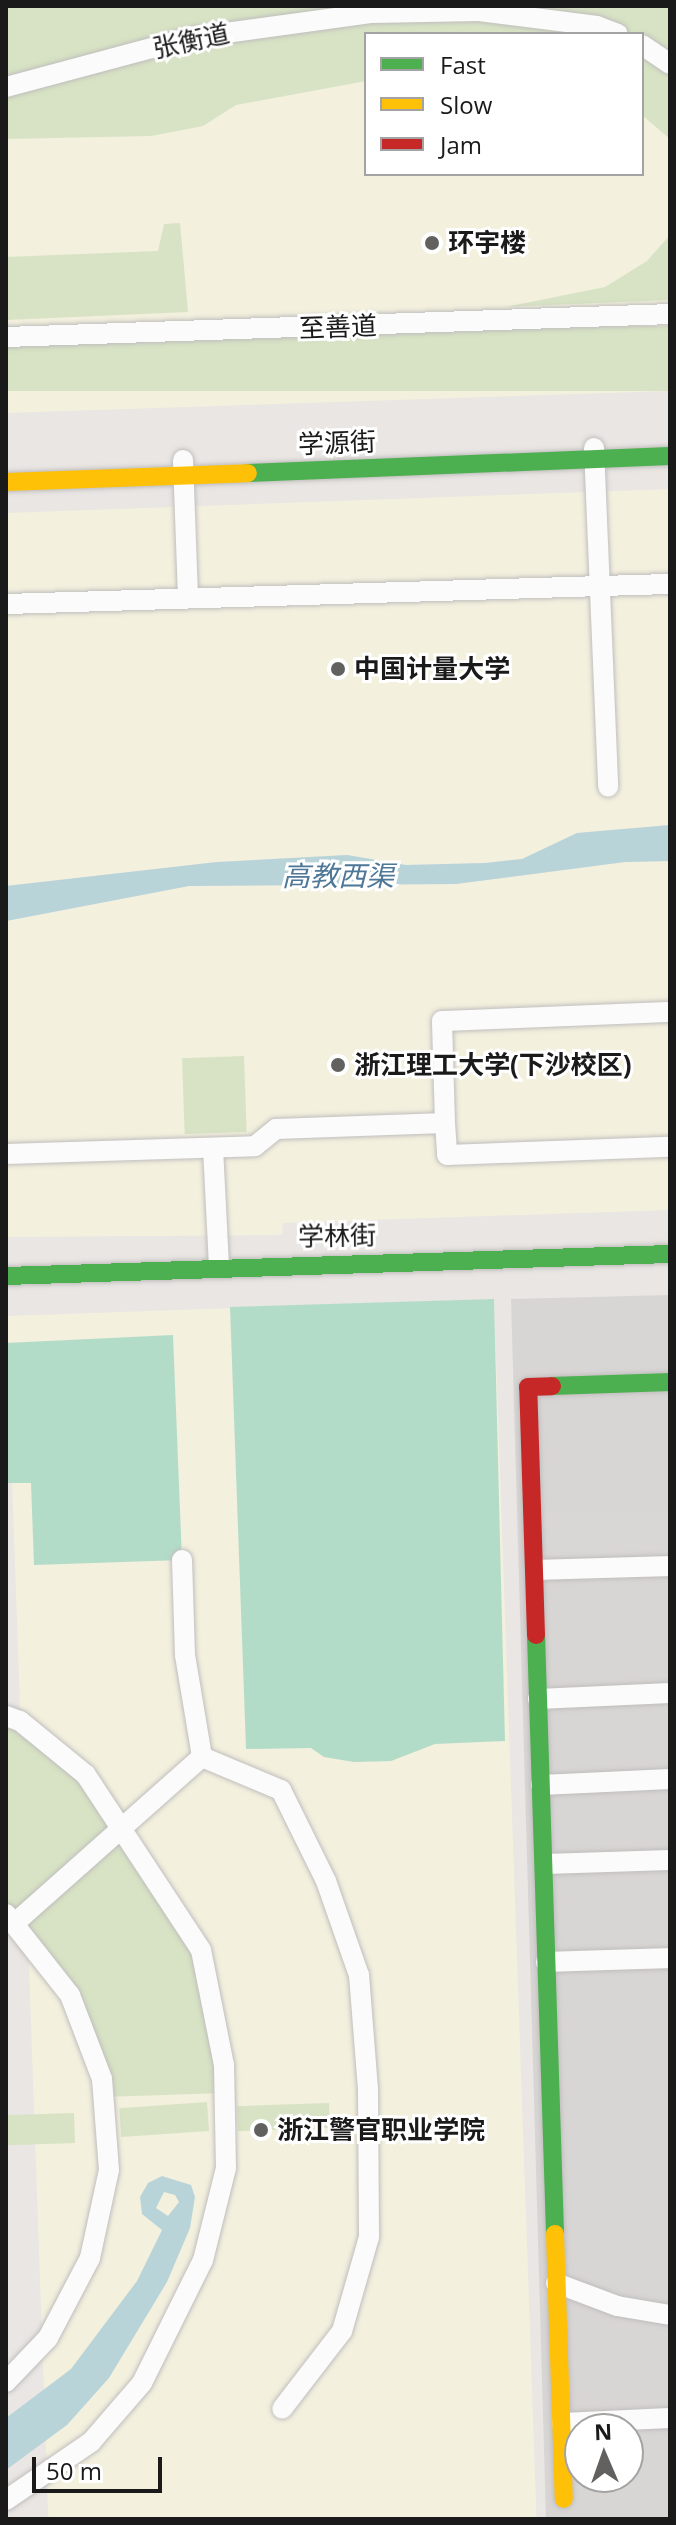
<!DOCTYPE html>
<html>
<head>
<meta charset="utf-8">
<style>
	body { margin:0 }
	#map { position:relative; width:676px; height:2525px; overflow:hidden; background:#e9e6e3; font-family:"Open Sans","Noto Sans SC",sans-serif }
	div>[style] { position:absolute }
	.residential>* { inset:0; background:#d8d6d5 }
	.education>* { inset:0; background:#f3f0de; transform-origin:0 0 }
	.grass>* { inset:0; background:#d7e3c4; transform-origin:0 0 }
	.pitch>* { inset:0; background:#b3dcc8 }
	.parking>* { inset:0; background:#d9d7d6; transform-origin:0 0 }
	.water>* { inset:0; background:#b9d4d9 }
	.roads { filter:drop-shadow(0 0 2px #c0bebd) drop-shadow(0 0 2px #c0bebd) }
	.street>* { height:20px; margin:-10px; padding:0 10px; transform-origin:10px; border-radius:10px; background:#fcfbfb }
	.fast>* { height:18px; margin:-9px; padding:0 9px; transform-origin:9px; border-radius:9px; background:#4caf50 }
	.slow>* { height:18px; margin:-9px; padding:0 9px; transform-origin:9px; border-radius:9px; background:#ffc107 }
	.jam>* { height:18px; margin:-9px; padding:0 9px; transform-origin:9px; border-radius:9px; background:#c62828 }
	.dots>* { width:22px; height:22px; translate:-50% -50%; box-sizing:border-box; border:4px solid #fff; border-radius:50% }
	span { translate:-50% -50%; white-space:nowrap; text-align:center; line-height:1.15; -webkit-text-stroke:6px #fff; paint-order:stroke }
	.street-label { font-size:26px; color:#1a1a1a }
	.poi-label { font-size:26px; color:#1a1a1a; font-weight:700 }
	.left { translate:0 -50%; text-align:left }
	.water-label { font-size:28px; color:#4f7798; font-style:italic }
	.frame { position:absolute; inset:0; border:8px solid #1a1a1a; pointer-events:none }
	.legend { position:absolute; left:364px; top:32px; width:280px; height:144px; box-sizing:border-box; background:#fff; border:2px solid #a3a3a3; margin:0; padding:10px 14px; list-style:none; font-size:24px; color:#1a1a1a }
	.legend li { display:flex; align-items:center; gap:16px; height:40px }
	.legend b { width:40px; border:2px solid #a3a3a3 }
	.north { position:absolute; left:564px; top:2413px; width:80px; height:80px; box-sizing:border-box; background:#fff; border:2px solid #a3a3a3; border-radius:50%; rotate:358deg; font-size:22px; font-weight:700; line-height:32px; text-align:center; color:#1a1a1a }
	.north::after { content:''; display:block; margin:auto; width:28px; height:36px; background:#626160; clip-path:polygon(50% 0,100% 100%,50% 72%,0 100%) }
	.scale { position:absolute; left:32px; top:2457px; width:130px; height:36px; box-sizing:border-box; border:4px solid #1a1a1a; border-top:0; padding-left:10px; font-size:24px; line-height:28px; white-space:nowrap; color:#1a1a1a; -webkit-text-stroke:6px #fff; paint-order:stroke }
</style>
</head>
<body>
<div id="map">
	<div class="residential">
		<i style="clip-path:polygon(evenodd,670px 1295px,670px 2519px,546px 2519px,511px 1299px,670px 1295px,580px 2429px,628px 2429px,628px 2477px,580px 2477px,580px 2429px)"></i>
	</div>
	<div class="education">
		<i style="clip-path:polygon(evenodd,6px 6px,670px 6px,670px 391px,6px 413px,6px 6px,366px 34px,642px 34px,642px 174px,366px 174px,366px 34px)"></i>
		<i style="clip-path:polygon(670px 489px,670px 825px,577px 833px,522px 859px,485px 863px,406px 865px,347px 855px,217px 862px,6px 886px,6px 513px)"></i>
		<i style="clip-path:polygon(670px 861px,670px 1210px,283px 1223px,282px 1235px,6px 1237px,6px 921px,189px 886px,456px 884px,625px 862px)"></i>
		<i style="left:494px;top:1299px;width:1220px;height:488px;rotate:88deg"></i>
	</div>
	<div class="grass">
		<i style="clip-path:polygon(6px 6px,670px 6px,670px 139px,642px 115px,642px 34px,366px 34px,366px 81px,236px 105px,203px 126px,151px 136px,6px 139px)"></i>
		<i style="clip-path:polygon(180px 223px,188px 312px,6px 320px,6px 257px,158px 251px,164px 224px)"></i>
		<i style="clip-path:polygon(670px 235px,670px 300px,505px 307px,605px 287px,647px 261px)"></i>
		<i style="left:670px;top:326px;width:65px;height:664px;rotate:90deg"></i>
		<i style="left:244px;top:1056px;width:76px;height:62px;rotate:88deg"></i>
		<i style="clip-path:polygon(6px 1716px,86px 1775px,201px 1950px,225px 2093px,103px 2097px,70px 1995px,6px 1914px)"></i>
		<i style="left:207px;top:2102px;width:29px;height:88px;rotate:86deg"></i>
		<i style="left:329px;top:2103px;width:25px;height:92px;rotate:88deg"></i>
		<i style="left:74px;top:2113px;width:30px;height:68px;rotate:88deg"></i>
	</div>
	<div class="pitch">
		<i style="clip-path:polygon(494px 1299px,505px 1741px,435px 1744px,391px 1761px,354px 1762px,324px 1757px,311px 1748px,246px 1749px,230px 1307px)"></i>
		<i style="clip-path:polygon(173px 1335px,182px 1560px,34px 1565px,31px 1483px,6px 1483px,6px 1343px)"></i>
	</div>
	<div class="parking">
		<i style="left:670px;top:1511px;width:46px;height:125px;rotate:90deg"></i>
	</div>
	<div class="water">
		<i style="clip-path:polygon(670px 825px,670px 861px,625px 862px,456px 884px,189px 886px,6px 921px,6px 886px,217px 862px,347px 855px,406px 865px,485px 863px,522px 859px,577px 833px)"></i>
		<i style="clip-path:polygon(evenodd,162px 2176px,191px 2185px,195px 2197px,190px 2228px,167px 2282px,109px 2378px,67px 2425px,6px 2470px,6px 2418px,71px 2369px,137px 2281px,162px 2230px,142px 2214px,140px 2197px,148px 2183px,162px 2176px,164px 2192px,175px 2195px,179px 2202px,168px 2216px,156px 2208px,164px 2192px)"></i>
	</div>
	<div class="roads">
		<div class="street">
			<i style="left:642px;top:45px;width:34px;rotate:34deg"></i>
			<i style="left:6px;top:87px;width:189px;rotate:-15deg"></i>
			<i style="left:189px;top:38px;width:185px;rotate:-7.8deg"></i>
			<i style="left:372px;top:13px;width:107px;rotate:-1.1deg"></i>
			<i style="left:479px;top:11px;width:119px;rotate:7.2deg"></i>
			<i style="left:597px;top:26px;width:22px;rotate:21deg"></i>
			<i style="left:6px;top:337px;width:664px;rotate:-1.98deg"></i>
			<i style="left:594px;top:448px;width:339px;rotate:87.6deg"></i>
			<i style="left:183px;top:460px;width:138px;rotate:87.9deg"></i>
			<i style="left:6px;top:604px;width:664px;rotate:-1.73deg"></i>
			<i style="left:445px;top:1123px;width:102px;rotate:-91.7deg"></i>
			<i style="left:442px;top:1021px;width:228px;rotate:-2.3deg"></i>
			<i style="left:213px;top:1148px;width:117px;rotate:87.1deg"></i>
			<i style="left:6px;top:1154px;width:249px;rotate:-1.8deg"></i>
			<i style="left:255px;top:1146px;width:27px;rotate:-39deg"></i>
			<i style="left:276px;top:1129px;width:169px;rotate:-2deg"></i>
			<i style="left:445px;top:1123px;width:32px;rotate:86deg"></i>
			<i style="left:447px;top:1155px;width:223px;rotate:-2.1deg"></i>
			<i style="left:182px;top:1560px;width:95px;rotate:88.2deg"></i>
			<i style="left:185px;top:1655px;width:103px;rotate:80.5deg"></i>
			<i style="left:202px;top:1757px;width:86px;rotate:22.7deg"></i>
			<i style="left:281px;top:1790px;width:102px;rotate:63.7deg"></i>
			<i style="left:326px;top:1881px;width:100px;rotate:70.7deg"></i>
			<i style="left:359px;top:1975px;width:114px;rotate:85.5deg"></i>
			<i style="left:368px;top:2089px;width:148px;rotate:89.6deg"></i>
			<i style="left:369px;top:2237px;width:98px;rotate:106deg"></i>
			<i style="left:342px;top:2331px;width:98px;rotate:127.6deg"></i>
			<i style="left:535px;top:1570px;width:135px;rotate:-1.7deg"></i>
			<i style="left:538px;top:1699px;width:132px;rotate:-2.6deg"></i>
			<i style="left:6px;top:1716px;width:15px;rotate:20deg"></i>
			<i style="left:20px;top:1721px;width:85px;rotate:39.3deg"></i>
			<i style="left:86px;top:1775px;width:209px;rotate:56.7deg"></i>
			<i style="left:201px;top:1950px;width:117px;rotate:78.7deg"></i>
			<i style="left:224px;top:2065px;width:103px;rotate:88.9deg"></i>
			<i style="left:226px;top:2168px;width:95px;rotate:104deg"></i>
			<i style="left:203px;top:2260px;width:137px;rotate:116.4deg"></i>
			<i style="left:142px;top:2383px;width:78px;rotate:130.8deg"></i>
			<i style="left:91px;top:2442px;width:103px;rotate:145.7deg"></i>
			<i style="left:541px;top:1785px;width:129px;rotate:-2.7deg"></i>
			<i style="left:545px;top:1864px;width:125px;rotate:-1.8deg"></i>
			<i style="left:6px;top:1914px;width:103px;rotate:51.7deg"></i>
			<i style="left:70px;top:1995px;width:90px;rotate:69.1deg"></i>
			<i style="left:102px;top:2079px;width:91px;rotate:85.6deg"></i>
			<i style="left:109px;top:2170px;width:90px;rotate:102.2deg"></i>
			<i style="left:90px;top:2258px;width:90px;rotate:117.7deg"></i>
			<i style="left:48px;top:2338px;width:61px;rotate:133.7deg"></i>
			<i style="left:16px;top:1922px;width:249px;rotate:-41.6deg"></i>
			<i style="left:546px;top:1962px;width:124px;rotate:-1.8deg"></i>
			<i style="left:556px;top:2283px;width:65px;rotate:20.7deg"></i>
			<i style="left:617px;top:2306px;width:54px;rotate:9.6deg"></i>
			<i style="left:562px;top:2423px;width:108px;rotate:-2.7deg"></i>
		</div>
		<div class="fast">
			<i style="left:248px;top:473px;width:422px;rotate:-2.3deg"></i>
			<i style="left:6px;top:1276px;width:664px;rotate:-1.9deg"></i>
			<i style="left:552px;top:1386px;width:118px;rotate:-1.9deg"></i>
			<i style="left:536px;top:1635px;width:599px;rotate:88.18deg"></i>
		</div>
		<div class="slow">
			<i style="left:6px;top:482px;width:242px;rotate:-2.1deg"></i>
			<i style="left:555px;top:2234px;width:265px;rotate:88.1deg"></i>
		</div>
		<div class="jam">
			<i style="left:536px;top:1635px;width:248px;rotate:-91.8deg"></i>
			<i style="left:528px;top:1387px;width:24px;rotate:-2deg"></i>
		</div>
	</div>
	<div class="dots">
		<i style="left:432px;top:243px;background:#626160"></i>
		<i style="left:338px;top:669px;background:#626160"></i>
		<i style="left:338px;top:1065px;background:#626160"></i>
		<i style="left:261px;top:2130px;background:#626160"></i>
	</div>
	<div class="street-label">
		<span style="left:191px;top:41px;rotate:-12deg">张衡道</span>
		<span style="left:338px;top:327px;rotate:-2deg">至善道</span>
		<span style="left:337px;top:443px;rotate:-2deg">学源街</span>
		<span style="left:337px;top:1236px;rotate:-1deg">学林街</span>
	</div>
	<div class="poi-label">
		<span class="left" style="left:448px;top:243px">环宇楼</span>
		<span class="left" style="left:354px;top:669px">中国计量大学</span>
		<span class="left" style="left:354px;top:1065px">浙江理工大学(下沙校区)</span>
		<span class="left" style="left:277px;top:2130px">浙江警官职业学院</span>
	</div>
	<div class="water-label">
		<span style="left:338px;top:875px">高教西渠</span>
	</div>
	<div class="frame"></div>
	<ul class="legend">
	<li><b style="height:10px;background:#4caf50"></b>Fast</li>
	<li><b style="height:10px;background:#ffc107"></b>Slow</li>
	<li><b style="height:10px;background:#c62828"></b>Jam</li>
	</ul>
	<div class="north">N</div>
	<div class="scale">50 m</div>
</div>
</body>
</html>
